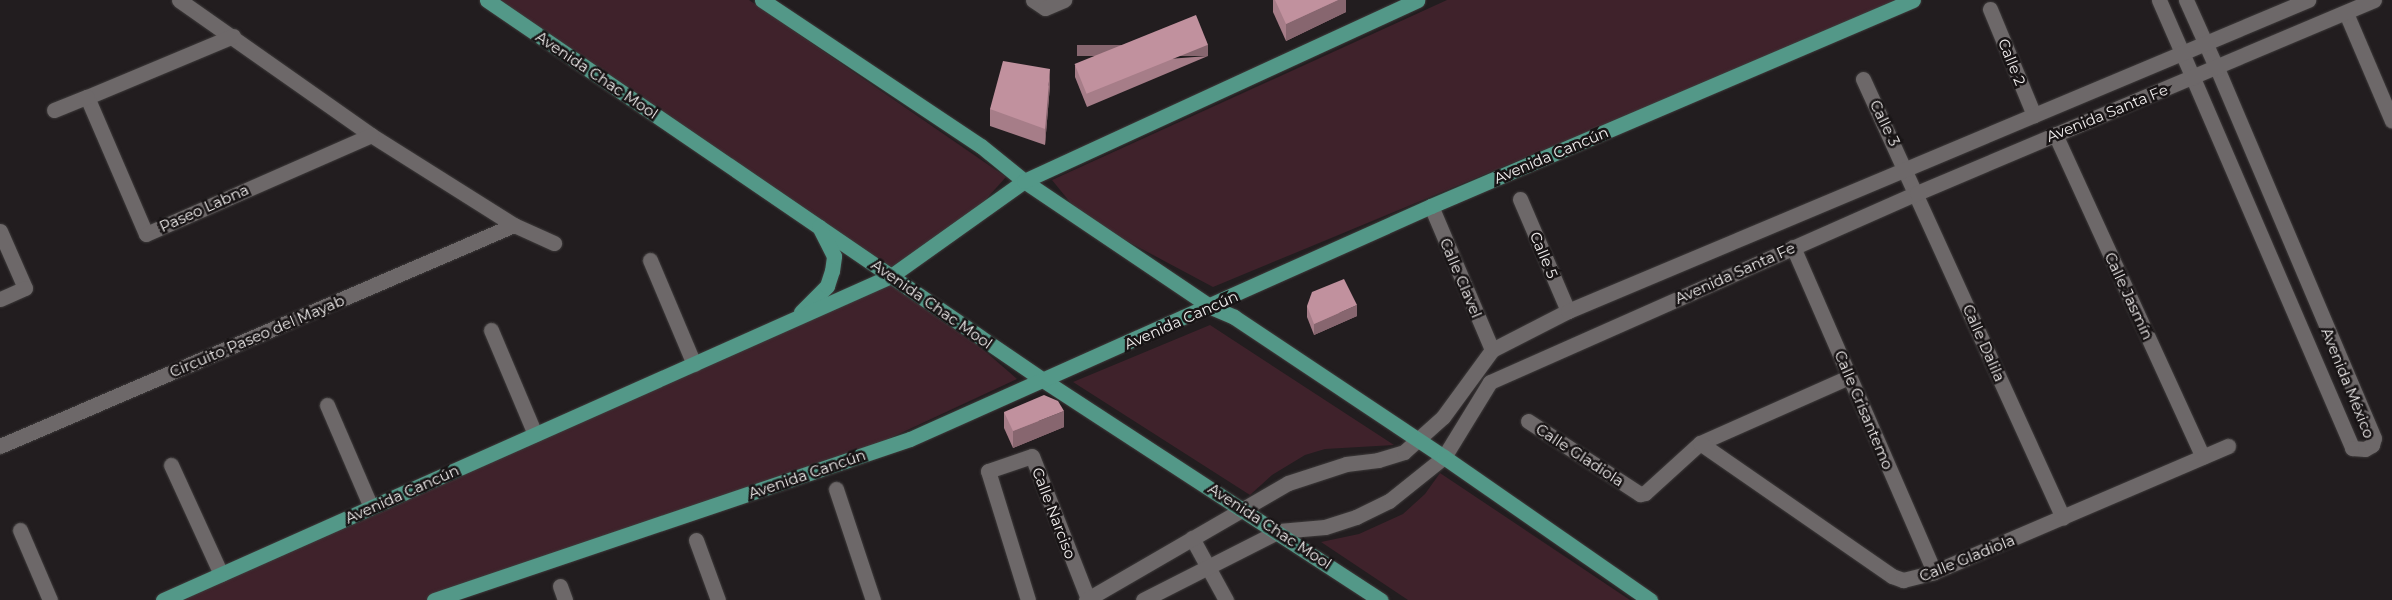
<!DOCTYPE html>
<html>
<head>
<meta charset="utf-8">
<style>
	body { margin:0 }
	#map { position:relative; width:2392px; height:600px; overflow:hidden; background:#221d1f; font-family:Montserrat,sans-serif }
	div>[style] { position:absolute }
	.green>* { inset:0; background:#3f222b }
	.roads { filter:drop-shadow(0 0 1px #3e3b3b) drop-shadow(0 0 1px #3e3b3b) }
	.street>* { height:15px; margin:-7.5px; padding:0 7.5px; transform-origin:7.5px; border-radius:7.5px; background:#6d6869 }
	.secondary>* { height:15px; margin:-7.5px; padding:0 7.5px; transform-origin:7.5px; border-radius:7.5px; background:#6d6869 }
	.primary>* { height:15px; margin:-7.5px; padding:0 7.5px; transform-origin:7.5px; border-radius:7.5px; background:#539888 }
	.wall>* { inset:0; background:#a67d88 }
	.shaded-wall>* { inset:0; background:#87666f; transform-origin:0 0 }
	.building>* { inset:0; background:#c1919e; transform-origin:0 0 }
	span { translate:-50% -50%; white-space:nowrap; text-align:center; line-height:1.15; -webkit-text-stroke:5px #181415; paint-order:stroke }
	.street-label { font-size:15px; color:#f1eeee }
</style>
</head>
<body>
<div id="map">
	<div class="green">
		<i style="clip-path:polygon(492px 0,749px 0,1006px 177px,971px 216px,891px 267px)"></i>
		<i style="clip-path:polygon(1447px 0,1905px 0,1213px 287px,1082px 217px,1052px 180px)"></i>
		<i style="clip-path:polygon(891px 284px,931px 304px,1017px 379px,830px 466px,435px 600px,163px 600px)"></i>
		<i style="clip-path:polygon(1210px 325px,1394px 445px,1325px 449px,1305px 455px,1272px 475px,1250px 495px,1073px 382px)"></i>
		<i style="clip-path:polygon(1440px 473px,1630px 600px,1408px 600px,1321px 542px,1359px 534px,1403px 514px,1425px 494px)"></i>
	</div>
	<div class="roads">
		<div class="street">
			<i style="left:179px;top:0;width:235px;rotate:35.1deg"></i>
			<i style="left:371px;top:135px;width:169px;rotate:32.2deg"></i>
			<i style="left:514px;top:225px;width:44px;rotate:24.2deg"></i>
			<i style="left:1033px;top:0;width:14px;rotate:34deg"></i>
			<i style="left:1045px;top:8px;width:21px;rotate:-23deg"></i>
			<i style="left:1990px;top:9px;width:115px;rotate:67.5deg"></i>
			<i style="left:2346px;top:13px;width:117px;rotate:66.9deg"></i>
			<i style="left:233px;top:36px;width:158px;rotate:157.3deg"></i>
			<i style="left:87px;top:97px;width:149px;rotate:66.7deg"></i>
			<i style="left:146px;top:234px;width:246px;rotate:-23.7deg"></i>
			<i style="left:2193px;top:78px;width:403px;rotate:66.7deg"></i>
			<i style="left:2352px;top:448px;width:13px;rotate:4deg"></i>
			<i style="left:2365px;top:449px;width:8px;rotate:-30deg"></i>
			<i style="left:2372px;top:445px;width:7px;rotate:-74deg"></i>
			<i style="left:2374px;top:438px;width:401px;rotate:-113deg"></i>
			<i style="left:1863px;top:79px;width:482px;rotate:65.5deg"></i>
			<i style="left:54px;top:110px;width:35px;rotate:-22deg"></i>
			<i style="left:2055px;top:134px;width:355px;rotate:65.4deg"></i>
			<i style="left:1520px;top:199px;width:122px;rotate:66.8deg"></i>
			<i style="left:1431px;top:206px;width:156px;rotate:67deg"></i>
			<i style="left:0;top:231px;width:62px;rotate:66.3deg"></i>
			<i style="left:25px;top:288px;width:27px;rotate:156deg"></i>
			<i style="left:1793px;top:247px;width:354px;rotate:66.5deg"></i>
			<i style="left:650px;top:260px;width:113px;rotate:67.1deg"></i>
			<i style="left:491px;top:330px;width:113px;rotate:67.1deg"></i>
			<i style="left:327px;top:405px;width:111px;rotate:66.7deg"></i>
			<i style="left:1528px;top:421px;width:134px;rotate:33.1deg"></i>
			<i style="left:1640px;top:494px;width:5px;rotate:-11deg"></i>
			<i style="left:1645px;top:493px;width:74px;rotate:-42.3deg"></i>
			<i style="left:1700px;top:443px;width:163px;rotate:-23.9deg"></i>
			<i style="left:1700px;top:443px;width:234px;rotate:34.7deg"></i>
			<i style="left:1892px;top:576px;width:12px;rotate:20deg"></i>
			<i style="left:1903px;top:580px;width:32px;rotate:-14deg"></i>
			<i style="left:1934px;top:572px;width:320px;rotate:-23.2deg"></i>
			<i style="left:0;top:446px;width:559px;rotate:-23.27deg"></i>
			<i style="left:171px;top:465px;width:120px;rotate:65.4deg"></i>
			<i style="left:836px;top:489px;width:117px;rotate:71.6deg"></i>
			<i style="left:20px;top:530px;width:76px;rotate:66.8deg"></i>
			<i style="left:1192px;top:538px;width:71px;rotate:61.3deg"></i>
			<i style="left:696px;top:540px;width:64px;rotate:69.9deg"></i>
			<i style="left:560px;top:586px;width:15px;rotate:70deg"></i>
			<i style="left:1028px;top:600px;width:135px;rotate:-107.2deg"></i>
			<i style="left:988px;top:471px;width:46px;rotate:-18.8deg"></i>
			<i style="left:1032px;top:456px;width:154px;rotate:68.6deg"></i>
		</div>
		<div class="secondary">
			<i style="left:2159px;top:0;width:85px;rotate:66.4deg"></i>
			<i style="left:2186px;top:0;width:76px;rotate:65.8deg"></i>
			<i style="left:1086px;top:600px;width:233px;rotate:-30.1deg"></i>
			<i style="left:1288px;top:483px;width:61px;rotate:-18.1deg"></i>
			<i style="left:1346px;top:464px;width:32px;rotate:-7deg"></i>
			<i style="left:1378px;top:460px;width:27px;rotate:-17deg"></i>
			<i style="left:1404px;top:452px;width:52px;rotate:-41.9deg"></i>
			<i style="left:1443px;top:417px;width:83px;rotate:-53.8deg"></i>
			<i style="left:1492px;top:350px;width:85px;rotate:-27.2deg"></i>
			<i style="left:1568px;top:311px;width:803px;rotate:-22.8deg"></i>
			<i style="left:1143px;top:600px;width:153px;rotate:-26.9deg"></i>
			<i style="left:1279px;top:531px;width:46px;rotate:-5deg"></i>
			<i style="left:1325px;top:527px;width:33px;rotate:-18deg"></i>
			<i style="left:1356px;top:517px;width:37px;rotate:-26deg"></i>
			<i style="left:1389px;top:501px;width:70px;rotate:-38.7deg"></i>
			<i style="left:1444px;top:457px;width:88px;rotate:-58.5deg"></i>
			<i style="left:1490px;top:382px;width:467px;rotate:-23.9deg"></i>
			<i style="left:1917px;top:193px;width:496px;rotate:-22.9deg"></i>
		</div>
		<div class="primary">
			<i style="left:487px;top:0;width:673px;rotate:34.35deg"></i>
			<i style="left:1043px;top:380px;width:403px;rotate:33.1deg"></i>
			<i style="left:762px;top:0;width:263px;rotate:33.7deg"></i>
			<i style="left:981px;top:146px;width:55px;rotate:39.1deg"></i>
			<i style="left:1024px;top:181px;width:225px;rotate:34deg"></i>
			<i style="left:1211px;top:307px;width:25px;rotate:23deg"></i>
			<i style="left:1234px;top:317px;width:252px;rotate:33.7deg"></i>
			<i style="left:1444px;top:457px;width:251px;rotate:34.8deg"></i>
			<i style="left:801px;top:312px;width:37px;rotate:-45deg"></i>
			<i style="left:827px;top:286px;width:16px;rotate:-72deg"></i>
			<i style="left:832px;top:271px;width:15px;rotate:-82deg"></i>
			<i style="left:834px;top:256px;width:33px;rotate:-117deg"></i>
			<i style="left:163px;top:600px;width:797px;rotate:-23.99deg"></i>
			<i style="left:891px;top:276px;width:163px;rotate:-35.5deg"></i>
			<i style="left:1024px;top:181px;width:433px;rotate:-24.7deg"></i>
			<i style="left:434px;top:600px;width:502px;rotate:-18.69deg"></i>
			<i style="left:910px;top:439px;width:571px;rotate:-24.09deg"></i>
			<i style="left:1431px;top:206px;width:524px;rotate:-23.14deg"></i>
		</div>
	</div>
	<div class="wall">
		<i style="clip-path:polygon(1273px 0,1346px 0,1346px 12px,1286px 41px,1273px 12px)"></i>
		<i style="clip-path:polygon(1208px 56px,1087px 107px,1075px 77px,1075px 66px)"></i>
		<i style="clip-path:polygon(1050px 85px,1045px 145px,990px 126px,990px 109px)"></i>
		<i style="clip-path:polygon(1307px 306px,1357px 316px,1314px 335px,1307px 317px)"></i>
		<i style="clip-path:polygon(1004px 412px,1064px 427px,1013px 448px,1004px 428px)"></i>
	</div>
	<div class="shaded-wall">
		<i style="clip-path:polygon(1338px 0,1346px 0,1346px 12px,1286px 41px,1286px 24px)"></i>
		<i style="left:1208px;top:45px;width:11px;height:131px;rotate:90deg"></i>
		<i style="clip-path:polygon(1050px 69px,1050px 85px,1045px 145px,1045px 129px)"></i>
		<i style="clip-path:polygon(1357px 305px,1357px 316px,1314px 335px,1314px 324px)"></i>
		<i style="clip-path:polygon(1064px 411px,1064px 427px,1013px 448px,1013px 431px)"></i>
	</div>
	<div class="building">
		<i style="clip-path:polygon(1275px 0,1338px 0,1286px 24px)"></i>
		<i style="left:1196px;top:15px;width:32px;height:131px;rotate:68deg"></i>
		<i style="clip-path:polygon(1003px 61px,1050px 69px,1045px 129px,990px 109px)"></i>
		<i style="clip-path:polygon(1344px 279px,1357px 305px,1314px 324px,1307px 306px,1312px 292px)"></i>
		<i style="clip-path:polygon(1044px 395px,1058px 401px,1064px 411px,1013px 431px,1004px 412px)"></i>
	</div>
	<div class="street-label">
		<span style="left:2012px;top:62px;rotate:68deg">Calle 2</span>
		<span style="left:597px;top:75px;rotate:34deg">Avenida Chac Mool</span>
		<span style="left:2107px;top:113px;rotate:-22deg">Avenida Santa Fe</span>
		<span style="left:1885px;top:123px;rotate:64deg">Calle 3</span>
		<span style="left:1551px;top:155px;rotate:-23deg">Avenida Cancún</span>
		<span style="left:204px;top:208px;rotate:-24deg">Paseo Labna</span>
		<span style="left:1544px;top:255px;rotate:67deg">Calle 5</span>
		<span style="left:1735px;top:273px;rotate:-24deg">Avenida Santa Fe</span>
		<span style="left:1461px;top:278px;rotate:67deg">Calle Clavel</span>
		<span style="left:2129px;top:296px;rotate:65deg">Calle Jasmín</span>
		<span style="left:932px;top:304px;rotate:35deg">Avenida Chac Mool</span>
		<span style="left:1181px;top:320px;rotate:-24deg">Avenida Cancún</span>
		<span style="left:257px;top:336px;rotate:-23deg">Circuito Paseo del Mayab</span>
		<span style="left:1984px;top:343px;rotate:66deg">Calle Dalila</span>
		<span style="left:2348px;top:383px;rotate:68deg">Avenida México</span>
		<span style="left:1864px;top:410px;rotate:67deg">Calle Crisantemo</span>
		<span style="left:1580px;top:455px;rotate:33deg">Calle Gladiola</span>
		<span style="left:807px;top:474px;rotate:-19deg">Avenida Cancún</span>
		<span style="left:402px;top:494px;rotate:-24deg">Avenida Cancún</span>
		<span style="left:1054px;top:513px;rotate:69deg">Calle Narciso</span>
		<span style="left:1270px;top:526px;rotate:33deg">Avenida Chac Mool</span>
		<span style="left:1967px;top:558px;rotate:-22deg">Calle Gladiola</span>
	</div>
</div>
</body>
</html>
